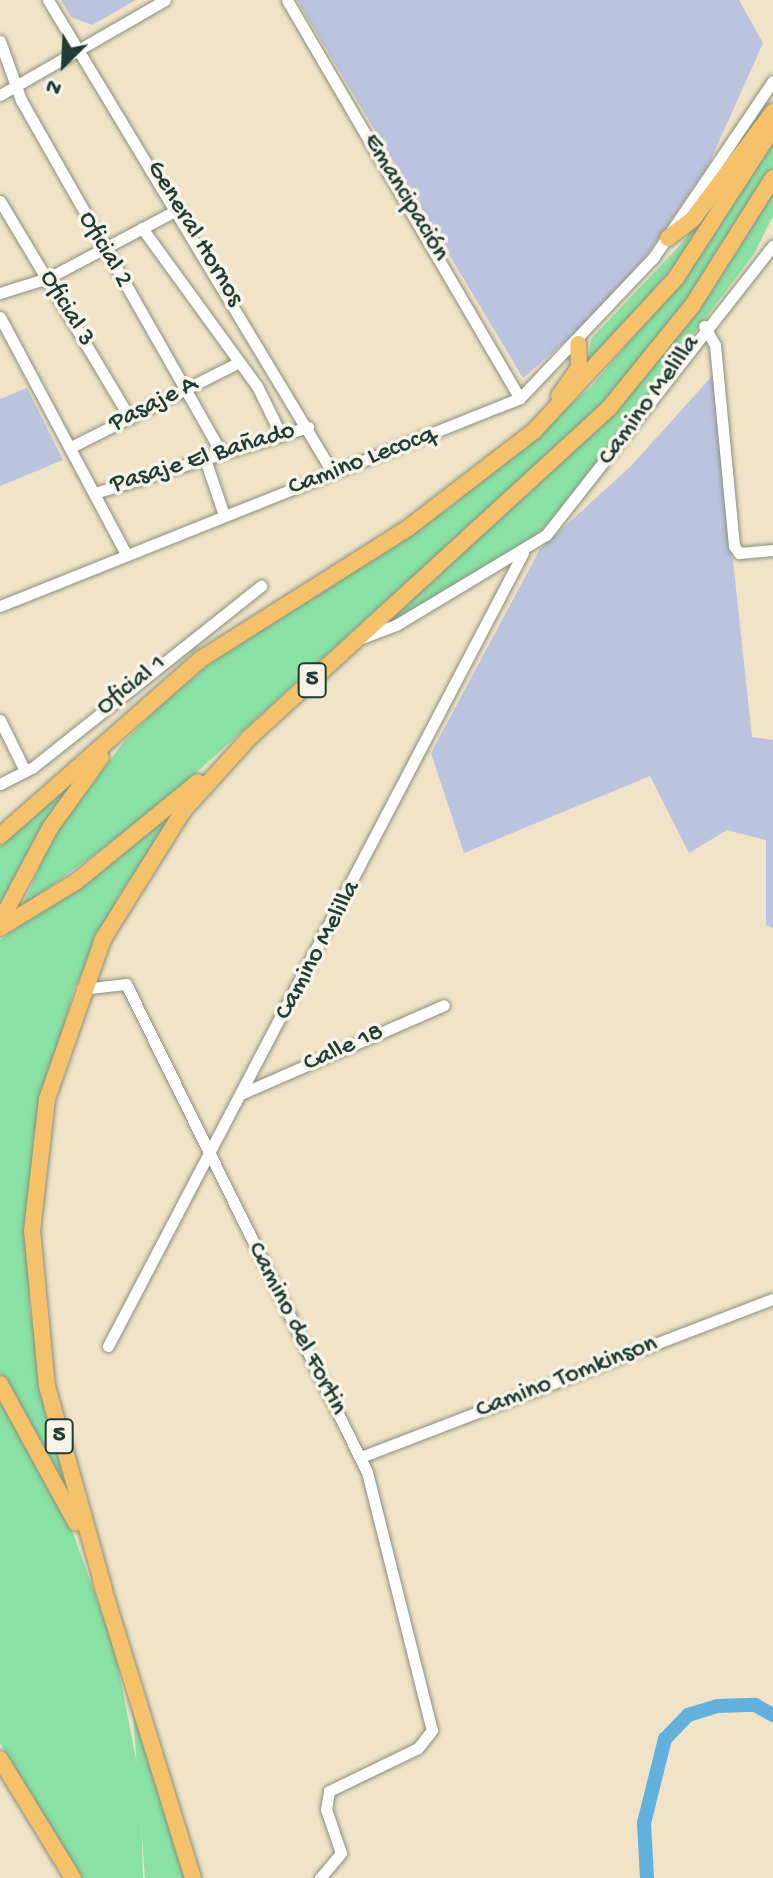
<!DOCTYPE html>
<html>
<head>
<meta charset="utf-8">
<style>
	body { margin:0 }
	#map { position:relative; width:773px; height:1878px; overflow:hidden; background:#f0e3c7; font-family:"Gochi Hand",sans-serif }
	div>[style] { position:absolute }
	.industrial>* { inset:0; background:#bcc3de }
	.green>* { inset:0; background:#89e1a5 }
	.river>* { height:14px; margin:-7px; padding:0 7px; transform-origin:7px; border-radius:7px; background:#62b1dc }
	.roads { filter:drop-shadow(0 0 2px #88907e) drop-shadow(0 0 2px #88907e) }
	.minor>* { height:11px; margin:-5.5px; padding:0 5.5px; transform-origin:5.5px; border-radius:5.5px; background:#fff }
	.highway>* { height:16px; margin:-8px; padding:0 8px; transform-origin:8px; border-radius:8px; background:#f5c16b }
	span { translate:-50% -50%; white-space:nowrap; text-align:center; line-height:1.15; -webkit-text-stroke:7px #f7f3e8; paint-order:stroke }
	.shield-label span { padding:2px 6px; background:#f7f3e8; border:2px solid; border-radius:6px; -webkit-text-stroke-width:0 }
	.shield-label { font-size:24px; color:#1f3d34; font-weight:700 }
	.street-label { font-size:26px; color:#1f3d34 }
	.north { position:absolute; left:24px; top:24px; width:80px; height:80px; -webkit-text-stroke:6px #f7f3e8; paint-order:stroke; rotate:204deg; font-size:22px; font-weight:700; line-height:32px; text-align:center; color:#1f3d34 }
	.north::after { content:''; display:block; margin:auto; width:28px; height:36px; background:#1f3d34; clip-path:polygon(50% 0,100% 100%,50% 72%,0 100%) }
</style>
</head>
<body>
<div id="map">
	<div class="industrial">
		<i style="clip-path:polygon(61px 0,136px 0,92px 25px,71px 17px)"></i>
		<i style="clip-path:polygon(297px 0,739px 0,763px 43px,708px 166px,647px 255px,587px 323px,523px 378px)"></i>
		<i style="clip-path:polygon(713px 375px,752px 737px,773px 740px,773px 928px,766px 925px,766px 840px,727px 830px,689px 853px,650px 776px,464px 853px,431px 753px,540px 549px,631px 466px)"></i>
		<i style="clip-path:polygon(27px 388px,63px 460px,0 486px,0 399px)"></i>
	</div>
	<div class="green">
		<i style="clip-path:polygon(773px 138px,773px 167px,741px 221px,695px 291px,598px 409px,154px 811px,22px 907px,51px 840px,122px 744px,166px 700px,217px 658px,448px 509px,590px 388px,693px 266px)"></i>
		<i style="clip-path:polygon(747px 155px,689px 249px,588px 365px,591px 339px,682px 243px)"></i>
		<i style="clip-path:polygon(773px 193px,773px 216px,754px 254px,559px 512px,528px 544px,382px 628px,640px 383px,712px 291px)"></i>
		<i style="clip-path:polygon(78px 777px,32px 844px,0 905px,0 846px)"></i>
		<i style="clip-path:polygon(179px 808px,120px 894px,74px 989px,33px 1141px,29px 1309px,70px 1498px,0 1373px,0 940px)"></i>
		<i style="clip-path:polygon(0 1390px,60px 1497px,114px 1647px,140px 1779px,143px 1878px,78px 1878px,0 1743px)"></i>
		<i style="clip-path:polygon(133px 1712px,178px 1845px,184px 1878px,145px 1878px)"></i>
	</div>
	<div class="river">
		<i style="left:647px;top:1878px;width:55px;rotate:-93.1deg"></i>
		<i style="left:644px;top:1823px;width:87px;rotate:-76deg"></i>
		<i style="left:665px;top:1739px;width:33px;rotate:-46deg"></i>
		<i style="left:688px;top:1715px;width:31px;rotate:-17deg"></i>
		<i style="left:718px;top:1706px;width:37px;rotate:-2deg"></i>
		<i style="left:755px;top:1705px;width:21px;rotate:29deg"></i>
	</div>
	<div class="roads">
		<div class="minor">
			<i style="left:48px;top:0;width:552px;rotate:58.93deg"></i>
			<i style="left:287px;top:0;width:461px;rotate:59.7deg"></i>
			<i style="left:0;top:41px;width:63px;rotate:70.4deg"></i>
			<i style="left:21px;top:100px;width:407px;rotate:60.4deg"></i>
			<i style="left:0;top:95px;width:190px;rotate:-29.9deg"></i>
			<i style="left:0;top:201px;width:253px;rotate:59.1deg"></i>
			<i style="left:142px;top:228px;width:195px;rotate:54deg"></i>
			<i style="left:257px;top:386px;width:55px;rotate:63.9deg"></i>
			<i style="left:0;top:293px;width:50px;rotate:-17.4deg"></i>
			<i style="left:48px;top:278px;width:148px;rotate:-27.8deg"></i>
			<i style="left:0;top:317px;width:266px;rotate:62deg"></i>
			<i style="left:704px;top:326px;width:22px;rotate:60deg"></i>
			<i style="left:715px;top:345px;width:202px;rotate:84.6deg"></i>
			<i style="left:734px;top:546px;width:9px;rotate:54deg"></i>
			<i style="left:739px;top:553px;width:34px;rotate:-5deg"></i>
			<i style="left:73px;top:446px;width:182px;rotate:-26.8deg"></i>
			<i style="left:205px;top:459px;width:59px;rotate:71.3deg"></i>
			<i style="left:98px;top:492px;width:220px;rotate:-17.2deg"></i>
			<i style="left:0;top:606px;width:560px;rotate:-21.8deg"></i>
			<i style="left:520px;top:398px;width:193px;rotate:-46.5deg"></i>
			<i style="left:653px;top:258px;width:214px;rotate:-55.9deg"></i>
			<i style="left:356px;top:640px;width:43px;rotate:-20.6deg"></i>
			<i style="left:396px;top:625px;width:175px;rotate:-31deg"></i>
			<i style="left:546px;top:535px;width:368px;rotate:-51.9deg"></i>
			<i style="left:0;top:720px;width:57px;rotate:63.9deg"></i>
			<i style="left:0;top:784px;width:36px;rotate:-27deg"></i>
			<i style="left:32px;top:768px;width:293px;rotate:-38.5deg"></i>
			<i style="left:82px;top:989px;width:44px;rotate:-6.5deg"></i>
			<i style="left:126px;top:984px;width:544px;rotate:63.72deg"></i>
			<i style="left:367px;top:1472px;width:266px;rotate:75.9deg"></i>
			<i style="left:432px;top:1730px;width:23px;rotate:128deg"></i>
			<i style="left:418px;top:1748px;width:99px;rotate:154.2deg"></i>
			<i style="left:329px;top:1791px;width:18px;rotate:99deg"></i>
			<i style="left:326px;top:1809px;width:46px;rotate:71.2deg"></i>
			<i style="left:341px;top:1853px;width:33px;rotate:130deg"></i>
			<i style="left:243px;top:1093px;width:219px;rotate:-23.6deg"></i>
			<i style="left:108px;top:1346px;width:895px;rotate:-62.38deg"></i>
			<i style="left:361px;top:1457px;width:441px;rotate:-21deg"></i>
		</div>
		<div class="highway">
			<i style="left:668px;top:238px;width:31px;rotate:-37deg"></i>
			<i style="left:693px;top:219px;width:134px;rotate:-53.2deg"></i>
			<i style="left:559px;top:396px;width:35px;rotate:-55deg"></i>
			<i style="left:579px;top:367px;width:23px;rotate:-92deg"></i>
			<i style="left:0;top:836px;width:268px;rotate:-41.4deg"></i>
			<i style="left:201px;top:659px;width:245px;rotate:-32.3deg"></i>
			<i style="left:408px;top:528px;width:159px;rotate:-37.6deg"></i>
			<i style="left:534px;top:431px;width:209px;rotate:-47.1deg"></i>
			<i style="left:676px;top:278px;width:179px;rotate:-57.1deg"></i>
			<i style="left:0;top:922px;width:106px;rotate:-62deg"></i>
			<i style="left:50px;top:828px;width:87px;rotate:-54.3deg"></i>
			<i style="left:0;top:928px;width:90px;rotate:-31.4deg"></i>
			<i style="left:77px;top:881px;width:156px;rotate:-39.3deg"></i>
			<i style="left:0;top:1384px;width:158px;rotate:61.3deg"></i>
			<i style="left:101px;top:1581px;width:311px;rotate:72.8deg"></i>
			<i style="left:104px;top:1589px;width:211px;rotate:-105.7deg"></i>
			<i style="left:47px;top:1386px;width:156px;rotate:-95.5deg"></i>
			<i style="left:32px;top:1231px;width:133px;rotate:-83.5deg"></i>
			<i style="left:47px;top:1099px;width:170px;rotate:-70.7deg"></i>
			<i style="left:103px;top:939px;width:151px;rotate:-58deg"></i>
			<i style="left:183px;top:811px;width:98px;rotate:-47.9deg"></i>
			<i style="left:249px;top:738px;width:488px;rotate:-42.5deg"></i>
			<i style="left:609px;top:408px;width:132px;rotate:-50.9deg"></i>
			<i style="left:692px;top:306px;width:151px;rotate:-57.7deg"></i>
			<i style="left:0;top:1759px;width:140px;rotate:58.5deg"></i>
		</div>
	</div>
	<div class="shield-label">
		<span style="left:312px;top:680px">5</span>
		<span style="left:59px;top:1436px">5</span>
	</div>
	<div class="street-label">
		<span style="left:405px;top:198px;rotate:59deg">Emancipación</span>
		<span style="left:194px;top:234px;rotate:59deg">General Hornos</span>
		<span style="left:104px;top:250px;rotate:60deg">Oficial 2</span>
		<span style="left:66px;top:309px;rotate:59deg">Oficial 3</span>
		<span style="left:650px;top:401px;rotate:-54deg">Camino Melilla</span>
		<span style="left:154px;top:405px;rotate:-27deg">Pasaje A</span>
		<span style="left:203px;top:459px;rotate:-17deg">Pasaje El Bañado</span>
		<span style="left:362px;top:462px;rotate:-21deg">Camino Lecocq</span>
		<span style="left:132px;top:686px;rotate:-38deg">Oficial 1</span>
		<span style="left:319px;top:951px;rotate:-62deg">Camino Melilla</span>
		<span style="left:344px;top:1049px;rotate:-24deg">Calle 18</span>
		<span style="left:296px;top:1329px;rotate:63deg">Camino del Fortin</span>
		<span style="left:567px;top:1378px;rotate:-21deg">Camino Tomkinson</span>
	</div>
	<div class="north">N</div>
</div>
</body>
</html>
